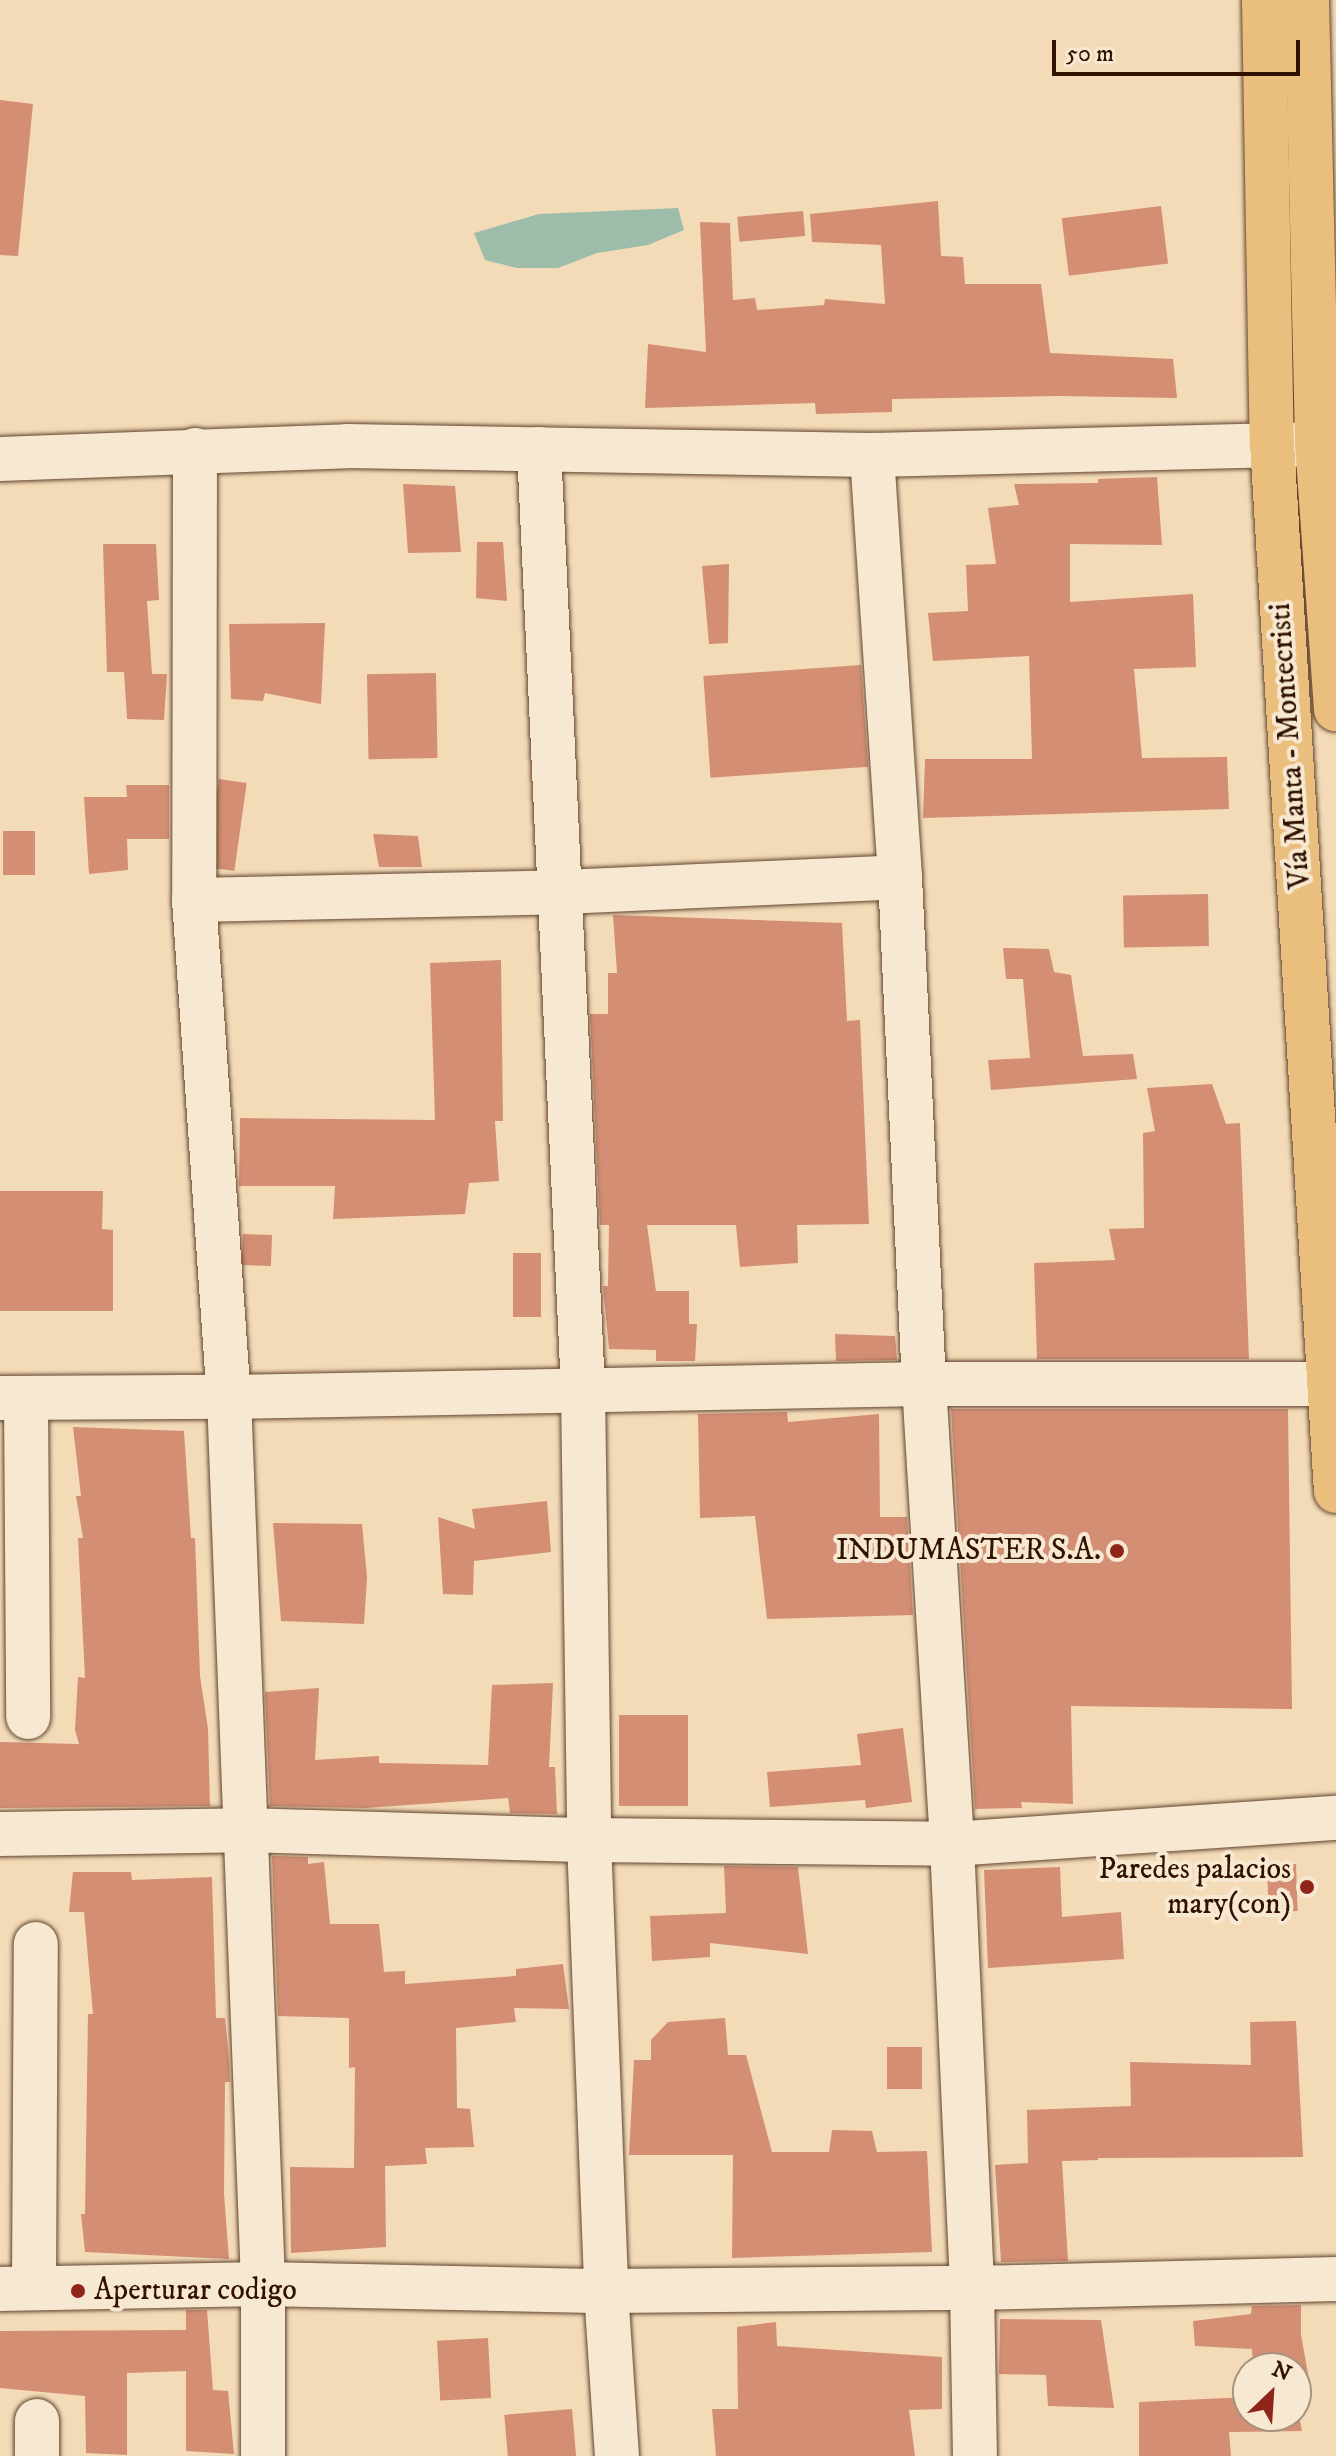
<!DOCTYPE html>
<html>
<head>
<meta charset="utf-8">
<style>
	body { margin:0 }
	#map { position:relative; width:1336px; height:2456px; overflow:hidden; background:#f3dbb8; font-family:"IM FELL DW Pica",serif }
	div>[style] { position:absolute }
	.water>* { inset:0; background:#9dbcaa }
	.building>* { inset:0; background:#d38e74; transform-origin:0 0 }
	.roads { filter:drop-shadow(0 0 2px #62442e) drop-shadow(0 0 2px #62442e) }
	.minor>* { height:44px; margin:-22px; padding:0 22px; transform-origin:22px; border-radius:22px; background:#f7e8d1 }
	.major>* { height:44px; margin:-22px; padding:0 22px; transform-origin:22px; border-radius:22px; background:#eabe7c }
	.dots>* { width:22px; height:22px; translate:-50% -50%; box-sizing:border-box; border:4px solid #f7e8d1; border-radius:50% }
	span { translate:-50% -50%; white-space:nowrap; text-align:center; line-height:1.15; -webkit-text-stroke:8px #f7e8d1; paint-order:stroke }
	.street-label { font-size:30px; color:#311200 }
	.poi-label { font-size:30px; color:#311200 }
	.right { translate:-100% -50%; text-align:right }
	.left { translate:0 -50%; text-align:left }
	.north { position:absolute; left:1232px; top:2352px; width:80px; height:80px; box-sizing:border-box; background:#f7e8d1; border:2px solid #a8927d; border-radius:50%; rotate:25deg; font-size:22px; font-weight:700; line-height:32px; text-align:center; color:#311200 }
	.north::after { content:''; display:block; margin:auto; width:28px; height:36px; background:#8f2418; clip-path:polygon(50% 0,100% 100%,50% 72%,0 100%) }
	.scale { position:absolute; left:1052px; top:40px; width:248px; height:36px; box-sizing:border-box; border:4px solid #311200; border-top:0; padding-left:10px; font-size:24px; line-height:28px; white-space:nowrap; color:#311200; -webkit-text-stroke:6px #f7e8d1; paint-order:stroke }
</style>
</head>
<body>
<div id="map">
	<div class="water">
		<i style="clip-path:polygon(678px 208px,684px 230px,648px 245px,597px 253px,558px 268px,517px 268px,485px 260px,474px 233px,539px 214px)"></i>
	</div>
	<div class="building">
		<i style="clip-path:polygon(0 100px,33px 104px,18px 256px,0 255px)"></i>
		<i style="clip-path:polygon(938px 201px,941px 256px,963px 257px,965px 284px,1041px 284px,1050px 353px,1173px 359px,1177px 398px,1059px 396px,892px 399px,892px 412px,816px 414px,815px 403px,645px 408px,648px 344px,706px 352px,700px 222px,730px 223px,733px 300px,755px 298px,757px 310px,824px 305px,825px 299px,885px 304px,881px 245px,812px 242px,810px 214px)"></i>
		<i style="left:1161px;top:206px;width:58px;height:100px;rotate:83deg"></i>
		<i style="left:803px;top:211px;width:25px;height:66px;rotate:85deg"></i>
		<i style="clip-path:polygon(1157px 477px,1162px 545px,1070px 544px,1070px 602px,1193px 594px,1196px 667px,1134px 669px,1142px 758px,1227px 757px,1229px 809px,923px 818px,925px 759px,1032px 759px,1029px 656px,933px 661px,928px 613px,968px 611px,966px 565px,996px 564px,988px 508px,1019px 505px,1014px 484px,1098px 483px,1098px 479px)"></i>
		<i style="clip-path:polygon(403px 484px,455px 486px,461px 552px,408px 553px)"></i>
		<i style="clip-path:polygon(477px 542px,503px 542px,507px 601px,476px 598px)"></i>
		<i style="clip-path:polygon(103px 544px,156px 544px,159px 600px,147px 601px,152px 674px,167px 674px,164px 720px,127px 719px,124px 672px,107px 672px)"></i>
		<i style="clip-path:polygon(729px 564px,728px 643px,709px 644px,702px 566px)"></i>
		<i style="clip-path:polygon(325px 623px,321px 704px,265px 693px,263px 701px,231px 699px,229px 624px)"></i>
		<i style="left:861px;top:665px;width:102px;height:158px;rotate:86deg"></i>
		<i style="left:436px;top:673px;width:85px;height:69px;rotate:89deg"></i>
		<i style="left:219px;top:779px;width:28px;height:89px;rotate:8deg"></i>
		<i style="clip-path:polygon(126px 785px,169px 785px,169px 839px,127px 839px,128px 870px,89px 874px,84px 797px,127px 797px)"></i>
		<i style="left:3px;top:831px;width:32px;height:44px"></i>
		<i style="clip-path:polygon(373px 834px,418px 836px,422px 867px,379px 867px)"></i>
		<i style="left:1208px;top:894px;width:52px;height:85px;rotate:89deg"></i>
		<i style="clip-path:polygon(613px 915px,842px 923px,847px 1021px,860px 1020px,869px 1224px,797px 1225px,798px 1263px,740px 1267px,736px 1225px,647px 1225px,656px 1291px,689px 1291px,689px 1324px,697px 1324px,695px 1361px,656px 1361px,656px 1350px,609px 1349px,603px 1286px,608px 1286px,609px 1225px,600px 1225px,590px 1014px,608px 1014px,608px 973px,617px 973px)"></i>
		<i style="clip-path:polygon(1003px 948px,1049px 949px,1054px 972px,1071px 975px,1083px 1056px,1133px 1054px,1137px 1079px,991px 1090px,988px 1060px,1030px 1058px,1023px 979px,1006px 979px)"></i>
		<i style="clip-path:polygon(501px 960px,503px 1121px,495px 1121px,499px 1181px,469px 1183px,465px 1214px,333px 1219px,335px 1186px,239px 1186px,240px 1118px,435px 1120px,430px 963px)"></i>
		<i style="clip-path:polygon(1212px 1084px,1226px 1124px,1240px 1123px,1249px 1359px,1037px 1359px,1034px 1263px,1115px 1260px,1109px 1229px,1144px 1228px,1143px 1133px,1155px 1131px,1147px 1088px)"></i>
		<i style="clip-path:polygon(0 1191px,103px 1191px,102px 1229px,113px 1230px,113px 1311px,0 1311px)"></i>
		<i style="left:243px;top:1234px;width:29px;height:31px;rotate:2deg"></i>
		<i style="left:513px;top:1253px;width:28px;height:64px"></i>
		<i style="clip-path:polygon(835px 1334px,895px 1336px,897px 1360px,836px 1361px)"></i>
		<i style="clip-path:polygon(951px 1409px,1288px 1409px,1292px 1709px,1071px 1706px,1073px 1804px,1021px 1802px,1022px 1808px,975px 1809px)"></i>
		<i style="clip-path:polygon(787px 1412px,788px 1422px,879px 1414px,880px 1517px,907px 1517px,913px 1615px,767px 1619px,755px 1516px,700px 1518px,698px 1414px)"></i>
		<i style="clip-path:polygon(73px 1427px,184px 1431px,191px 1538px,195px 1538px,200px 1676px,208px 1729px,210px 1806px,0 1808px,0 1742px,79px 1744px,75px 1730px,78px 1677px,85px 1678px,78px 1538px,83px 1538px,76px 1496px,81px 1496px)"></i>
		<i style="clip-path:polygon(547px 1501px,551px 1552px,474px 1561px,473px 1595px,443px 1594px,438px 1517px,475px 1529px,472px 1509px)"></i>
		<i style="clip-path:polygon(273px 1523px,362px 1524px,367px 1577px,364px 1624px,281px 1621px)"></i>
		<i style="clip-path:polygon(553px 1683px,549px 1767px,555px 1767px,557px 1814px,510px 1813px,508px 1798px,365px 1808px,270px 1806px,265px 1692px,319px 1688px,315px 1760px,379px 1756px,379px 1763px,488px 1765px,492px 1685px)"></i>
		<i style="left:619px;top:1715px;width:69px;height:91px"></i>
		<i style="clip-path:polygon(903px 1728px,912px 1802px,866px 1808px,865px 1800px,770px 1807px,767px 1772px,861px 1765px,857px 1734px)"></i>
		<i style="clip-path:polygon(272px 1856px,308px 1857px,308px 1864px,324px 1862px,330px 1924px,379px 1924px,384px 1972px,405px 1971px,405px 1984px,516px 1976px,516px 1969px,563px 1964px,569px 2009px,514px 2008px,516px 2022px,456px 2028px,457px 2108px,470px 2109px,474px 2147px,425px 2148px,427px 2164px,385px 2166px,386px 2247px,291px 2253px,290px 2167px,354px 2168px,355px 2067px,349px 2068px,349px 2018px,278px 2016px)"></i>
		<i style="left:1296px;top:1864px;width:47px;height:29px;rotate:88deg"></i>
		<i style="clip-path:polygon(724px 1866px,798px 1867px,808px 1954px,710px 1943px,710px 1957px,652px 1961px,650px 1916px,726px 1913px)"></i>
		<i style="clip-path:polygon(1060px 1867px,1062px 1917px,1121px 1912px,1124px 1959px,988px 1968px,984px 1870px)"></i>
		<i style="clip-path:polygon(73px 1872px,131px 1872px,132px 1880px,212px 1877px,216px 2018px,225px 2018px,229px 2059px,230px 2082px,225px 2082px,224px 2194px,229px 2259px,85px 2252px,81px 2214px,85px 2214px,88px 2014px,93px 2014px,84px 1912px,69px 1912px)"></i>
		<i style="clip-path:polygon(725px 2018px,728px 2055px,746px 2055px,772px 2152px,829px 2152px,832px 2130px,872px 2131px,877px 2152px,927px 2151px,932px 2252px,732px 2258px,733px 2155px,629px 2155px,634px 2060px,651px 2060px,651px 2040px,668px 2022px)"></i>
		<i style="clip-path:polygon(1296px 2021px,1303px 2157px,1098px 2158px,1098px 2160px,1062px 2161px,1068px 2261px,1001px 2262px,995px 2165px,1028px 2163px,1027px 2110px,1131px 2106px,1130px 2062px,1251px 2065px,1250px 2022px)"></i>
		<i style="left:922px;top:2047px;width:42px;height:35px;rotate:90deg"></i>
		<i style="clip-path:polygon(1301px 2305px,1301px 2335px,1311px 2390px,1296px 2390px,1296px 2368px,1253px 2368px,1252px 2349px,1195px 2346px,1193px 2321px,1251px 2314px,1252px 2306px)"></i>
		<i style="clip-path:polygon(186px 2310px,207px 2310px,213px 2390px,228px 2391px,234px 2454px,186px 2451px,186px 2371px,127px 2373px,127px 2455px,86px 2453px,85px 2396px,0 2388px,0 2331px,186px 2330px)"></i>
		<i style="clip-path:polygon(1000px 2319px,1101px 2320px,1114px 2408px,1048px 2406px,1046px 2375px,999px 2374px)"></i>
		<i style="clip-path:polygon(776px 2322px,777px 2346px,942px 2357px,942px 2409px,909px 2410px,915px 2456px,716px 2456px,712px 2409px,738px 2409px,737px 2327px)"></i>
		<i style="left:488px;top:2338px;width:60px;height:51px;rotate:87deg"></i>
		<i style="clip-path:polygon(1248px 2397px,1248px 2416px,1296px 2416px,1296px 2401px,1302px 2431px,1229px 2432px,1231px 2456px,1139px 2456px,1139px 2402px)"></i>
		<i style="left:572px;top:2409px;width:47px;height:68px;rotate:85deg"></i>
	</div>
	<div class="roads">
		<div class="minor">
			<i style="left:539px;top:449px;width:942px;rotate:87.32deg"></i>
			<i style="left:583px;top:1390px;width:450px;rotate:89.2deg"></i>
			<i style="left:589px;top:1840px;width:451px;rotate:87.8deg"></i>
			<i style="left:606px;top:2291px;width:165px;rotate:86.2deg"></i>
			<i style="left:195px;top:450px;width:450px;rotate:90.1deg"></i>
			<i style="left:194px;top:900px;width:498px;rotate:86deg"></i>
			<i style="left:229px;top:1397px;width:888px;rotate:87.8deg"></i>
			<i style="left:263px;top:2284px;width:172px;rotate:90deg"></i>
			<i style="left:872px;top:455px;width:423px;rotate:86.2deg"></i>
			<i style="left:900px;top:877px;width:508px;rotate:87.29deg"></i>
			<i style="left:924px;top:1384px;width:461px;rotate:86.5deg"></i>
			<i style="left:952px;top:1844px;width:444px;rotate:87.4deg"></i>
			<i style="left:972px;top:2288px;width:168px;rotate:89deg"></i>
			<i style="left:0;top:459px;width:347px;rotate:-2.1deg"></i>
			<i style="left:347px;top:446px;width:525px;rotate:0.98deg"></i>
			<i style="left:872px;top:455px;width:439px;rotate:-1.4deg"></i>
			<i style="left:194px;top:900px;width:368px;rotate:-1.2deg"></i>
			<i style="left:562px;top:892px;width:338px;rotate:-2.5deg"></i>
			<i style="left:0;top:1398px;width:229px;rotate:-0.3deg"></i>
			<i style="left:229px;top:1397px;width:695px;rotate:-1.07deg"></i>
			<i style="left:924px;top:1384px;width:412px"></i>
			<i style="left:26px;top:1398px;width:319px;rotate:89.6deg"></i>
			<i style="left:0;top:1834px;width:244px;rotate:-0.9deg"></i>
			<i style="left:244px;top:1830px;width:345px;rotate:1.7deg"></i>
			<i style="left:589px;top:1840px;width:363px;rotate:0.6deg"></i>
			<i style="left:952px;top:1844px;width:385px;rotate:-3.9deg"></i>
			<i style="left:34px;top:2288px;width:344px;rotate:-89.7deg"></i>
			<i style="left:0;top:2289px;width:263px;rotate:-1.1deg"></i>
			<i style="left:263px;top:2284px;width:343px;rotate:1.2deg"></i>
			<i style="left:606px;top:2291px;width:366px;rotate:-0.5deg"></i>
			<i style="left:972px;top:2288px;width:364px;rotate:-1.4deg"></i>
			<i style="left:37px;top:2421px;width:35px;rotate:90deg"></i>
		</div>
		<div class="major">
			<i style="left:1264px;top:0;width:443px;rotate:89deg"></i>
			<i style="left:1272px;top:443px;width:1050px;rotate:86.51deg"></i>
			<i style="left:1307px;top:0;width:444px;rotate:88.7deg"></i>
			<i style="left:1317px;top:444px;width:266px;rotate:85.9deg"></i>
		</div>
	</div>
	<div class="dots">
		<i style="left:1117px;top:1551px;background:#8f2418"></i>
		<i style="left:1307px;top:1887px;background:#8f2418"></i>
		<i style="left:78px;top:2291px;background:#8f2418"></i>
	</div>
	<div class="street-label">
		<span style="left:1291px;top:746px;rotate:-94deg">Vía Manta - Montecristi</span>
	</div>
	<div class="poi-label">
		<span class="right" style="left:1101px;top:1551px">INDUMASTER S.A.</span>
		<span class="right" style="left:1291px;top:1887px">Paredes palacios<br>mary(con)</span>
		<span class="left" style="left:94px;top:2291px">Aperturar codigo</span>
	</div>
	<div class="north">N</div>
	<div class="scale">50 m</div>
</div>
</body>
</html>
